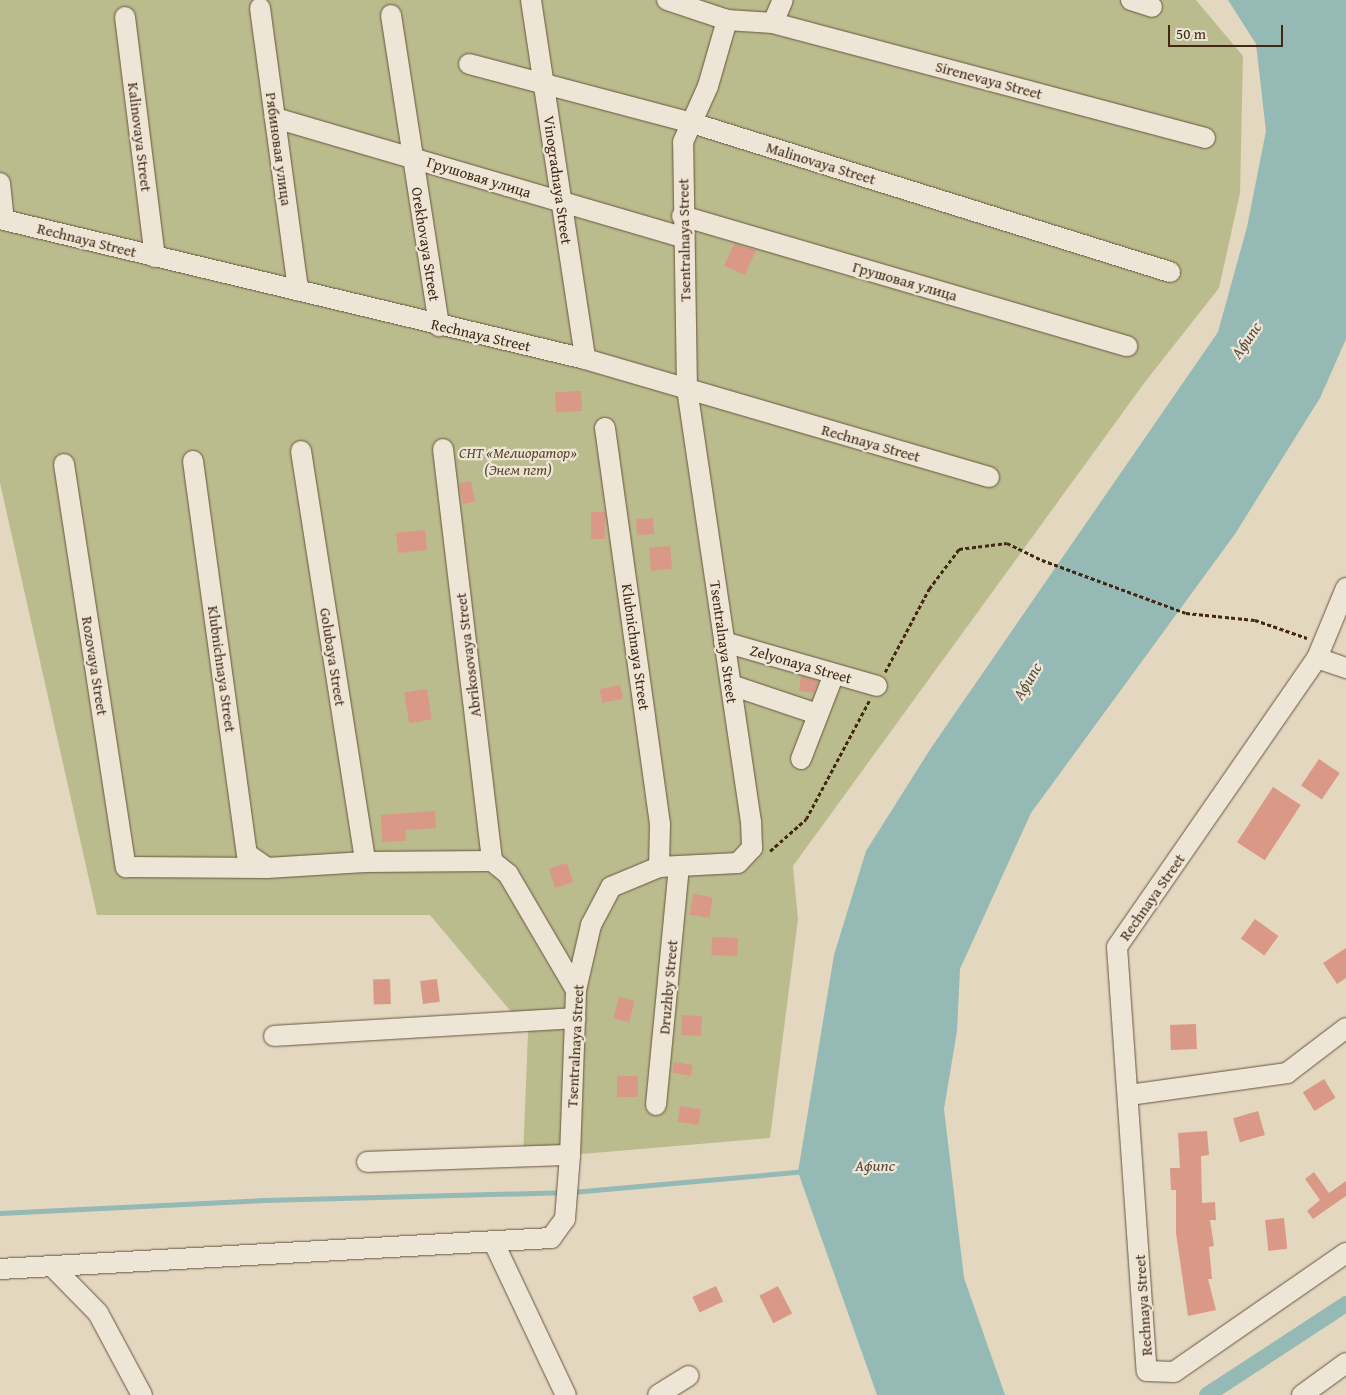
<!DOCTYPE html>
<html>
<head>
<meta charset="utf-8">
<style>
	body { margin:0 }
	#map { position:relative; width:1346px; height:1395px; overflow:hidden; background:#e4d7bf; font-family:"Gentium Book Plus",serif }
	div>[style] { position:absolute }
	.green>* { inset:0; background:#bbbc8d }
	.water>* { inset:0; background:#95b9b4 }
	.stream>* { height:4.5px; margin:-2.25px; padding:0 2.25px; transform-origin:2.25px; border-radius:2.25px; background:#95b9b4 }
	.canal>* { height:16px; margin:-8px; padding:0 8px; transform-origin:8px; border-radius:8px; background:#95b9b4 }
	.building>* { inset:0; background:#da9886; transform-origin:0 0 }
	.path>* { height:2.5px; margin-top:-1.25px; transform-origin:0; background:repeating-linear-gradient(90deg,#422814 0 4px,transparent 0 6.5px) }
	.roads { filter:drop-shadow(0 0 1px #6a543f) drop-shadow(0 0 1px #6a543f) }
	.minor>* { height:20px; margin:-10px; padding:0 10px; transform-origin:10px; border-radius:10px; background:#ede5d5 }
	span { translate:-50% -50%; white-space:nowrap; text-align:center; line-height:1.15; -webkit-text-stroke:4.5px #ede5d5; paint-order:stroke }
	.street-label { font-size:15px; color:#422814 }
	.park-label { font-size:15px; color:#5a462c; font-style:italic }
	.water-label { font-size:16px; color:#574c3c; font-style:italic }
	.scale { position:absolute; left:1168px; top:25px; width:115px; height:22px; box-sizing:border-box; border:2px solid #422814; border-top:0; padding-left:6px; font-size:15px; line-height:18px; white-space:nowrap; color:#422814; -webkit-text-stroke:4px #ede5d5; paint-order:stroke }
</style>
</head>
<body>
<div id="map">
	<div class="green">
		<i style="clip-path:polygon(0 0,1196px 0,1243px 56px,1240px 193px,1219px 288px,1145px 382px,793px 866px,798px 919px,770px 1138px,523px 1159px,528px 1032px,430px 915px,97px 915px,0 483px)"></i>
	</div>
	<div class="water">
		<i style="clip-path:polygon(1228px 0,1346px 0,1346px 339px,1320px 398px,1235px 534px,1031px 813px,960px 969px,957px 1031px,944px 1109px,964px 1278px,1005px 1395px,877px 1395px,798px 1172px,834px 955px,866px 851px,931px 748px,1218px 332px,1247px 227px,1266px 131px,1256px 44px)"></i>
	</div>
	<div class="stream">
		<i style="left:572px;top:1192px;width:227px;rotate:-5.1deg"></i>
		<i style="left:0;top:1213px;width:265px;rotate:-2.8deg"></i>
		<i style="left:265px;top:1200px;width:297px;rotate:-1.5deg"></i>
	</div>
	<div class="canal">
		<i style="left:1207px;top:1395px;width:166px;rotate:-33.2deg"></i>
	</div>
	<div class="building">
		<i style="clip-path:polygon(734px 244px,756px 250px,745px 275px,724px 266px)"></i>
		<i style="left:581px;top:391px;width:20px;height:26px;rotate:87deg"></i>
		<i style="left:471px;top:481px;width:21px;height:12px;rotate:79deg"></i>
		<i style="left:591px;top:512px;width:14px;height:27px"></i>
		<i style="left:653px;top:518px;width:16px;height:17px;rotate:86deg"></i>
		<i style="left:425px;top:530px;width:20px;height:29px;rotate:84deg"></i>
		<i style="left:670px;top:546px;width:23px;height:21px;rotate:85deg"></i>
		<i style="clip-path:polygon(801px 676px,818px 681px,814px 693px,799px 691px)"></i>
		<i style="left:620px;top:685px;width:14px;height:21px;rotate:78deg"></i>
		<i style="left:427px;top:689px;width:31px;height:23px;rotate:81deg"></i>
		<i style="left:1319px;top:759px;width:25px;height:32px;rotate:34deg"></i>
		<i style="left:1273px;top:787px;width:33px;height:66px;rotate:33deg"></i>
		<i style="clip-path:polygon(435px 811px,436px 828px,405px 830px,406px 841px,382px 842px,381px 815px)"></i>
		<i style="left:567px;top:863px;width:20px;height:19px;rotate:72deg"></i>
		<i style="left:693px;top:894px;width:20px;height:21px;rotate:9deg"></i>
		<i style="left:1255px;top:919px;width:29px;height:24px;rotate:36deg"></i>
		<i style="left:712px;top:937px;width:26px;height:18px;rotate:2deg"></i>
		<i style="clip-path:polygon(1346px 948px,1346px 978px,1337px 984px,1323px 963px)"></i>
		<i style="left:390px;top:979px;width:25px;height:17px;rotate:88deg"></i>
		<i style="left:437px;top:979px;width:23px;height:17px;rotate:83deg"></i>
		<i style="left:619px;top:997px;width:16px;height:22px;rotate:14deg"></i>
		<i style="left:682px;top:1015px;width:20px;height:20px;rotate:3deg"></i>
		<i style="left:1196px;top:1024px;width:25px;height:26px;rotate:88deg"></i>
		<i style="left:674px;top:1062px;width:19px;height:11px;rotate:9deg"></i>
		<i style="left:617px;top:1076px;width:21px;height:21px"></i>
		<i style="left:1324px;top:1079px;width:22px;height:25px;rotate:58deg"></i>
		<i style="left:680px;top:1106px;width:21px;height:16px;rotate:8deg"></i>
		<i style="left:1258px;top:1111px;width:25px;height:26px;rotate:74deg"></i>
		<i style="clip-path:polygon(1207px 1131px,1209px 1155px,1201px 1156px,1202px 1203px,1215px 1202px,1216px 1220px,1210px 1220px,1214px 1246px,1209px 1247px,1212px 1279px,1208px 1279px,1216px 1310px,1188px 1316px,1176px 1233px,1176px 1190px,1171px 1190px,1170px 1168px,1180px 1168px,1178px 1133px)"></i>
		<i style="clip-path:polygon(1314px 1172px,1329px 1193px,1346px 1181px,1346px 1196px,1313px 1219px,1307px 1211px,1320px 1200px,1305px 1179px)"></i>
		<i style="left:1284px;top:1218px;width:31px;height:19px;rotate:84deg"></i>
		<i style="left:716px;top:1286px;width:17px;height:26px;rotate:65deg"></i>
		<i style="left:778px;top:1286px;width:31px;height:21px;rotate:63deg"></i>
	</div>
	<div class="path">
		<i style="left:885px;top:672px;width:94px;rotate:-62.1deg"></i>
		<i style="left:929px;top:589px;width:50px;rotate:-53.1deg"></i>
		<i style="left:959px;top:549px;width:48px;rotate:-7.1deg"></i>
		<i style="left:1007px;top:543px;width:39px;rotate:26deg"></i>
		<i style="left:1042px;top:560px;width:153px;rotate:20.2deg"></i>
		<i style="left:1186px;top:613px;width:69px;rotate:5.8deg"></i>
		<i style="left:1255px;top:620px;width:55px;rotate:19.1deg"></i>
		<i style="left:770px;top:851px;width:48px;rotate:-41.6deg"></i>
		<i style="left:806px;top:819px;width:134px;rotate:-61.9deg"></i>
	</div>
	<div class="roads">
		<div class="minor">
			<i style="left:531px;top:0;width:363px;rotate:81.4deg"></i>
			<i style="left:667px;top:0;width:63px;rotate:18.4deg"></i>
			<i style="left:1131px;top:0;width:22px;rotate:18deg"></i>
			<i style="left:260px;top:8px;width:285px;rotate:82.3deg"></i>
			<i style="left:391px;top:15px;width:315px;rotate:81.2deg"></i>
			<i style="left:125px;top:17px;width:242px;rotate:82.9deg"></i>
			<i style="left:773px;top:23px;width:447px;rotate:14.9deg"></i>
			<i style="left:469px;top:64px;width:228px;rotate:14.8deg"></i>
			<i style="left:689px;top:122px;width:504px;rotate:17.32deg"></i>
			<i style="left:275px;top:118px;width:425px;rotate:16.3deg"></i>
			<i style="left:0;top:183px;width:37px;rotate:84deg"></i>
			<i style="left:4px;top:220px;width:597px;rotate:13.45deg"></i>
			<i style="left:585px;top:359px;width:421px;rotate:16.3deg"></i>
			<i style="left:682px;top:216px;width:464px;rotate:16.3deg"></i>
			<i style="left:605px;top:428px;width:400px;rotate:82.1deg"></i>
			<i style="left:660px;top:824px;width:43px;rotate:91.3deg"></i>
			<i style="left:443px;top:449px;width:415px;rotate:83.2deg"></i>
			<i style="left:301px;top:451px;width:416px;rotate:81.1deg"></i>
			<i style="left:193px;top:461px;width:397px;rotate:82.2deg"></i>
			<i style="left:247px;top:854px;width:24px;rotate:35deg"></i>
			<i style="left:64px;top:464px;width:408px;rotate:81.3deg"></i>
			<i style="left:126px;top:867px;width:141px;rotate:0.4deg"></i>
			<i style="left:267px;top:868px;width:98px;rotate:-3.5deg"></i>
			<i style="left:365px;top:862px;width:127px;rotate:-0.5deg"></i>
			<i style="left:492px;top:861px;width:21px;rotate:39deg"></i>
			<i style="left:508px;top:874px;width:134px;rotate:59.6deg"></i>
			<i style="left:1346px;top:588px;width:76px;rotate:112.5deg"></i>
			<i style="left:1317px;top:658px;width:351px;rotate:124.7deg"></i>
			<i style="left:1117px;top:947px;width:425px;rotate:86deg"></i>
			<i style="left:1147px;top:1371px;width:27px;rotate:2deg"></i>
			<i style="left:1174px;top:1372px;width:209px;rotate:-34.7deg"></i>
			<i style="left:724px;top:642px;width:159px;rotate:16deg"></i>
			<i style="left:1317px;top:658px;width:31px;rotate:19deg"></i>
			<i style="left:731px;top:685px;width:91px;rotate:18.6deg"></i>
			<i style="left:801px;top:759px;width:91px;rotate:-68.8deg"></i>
			<i style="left:274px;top:1036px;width:302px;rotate:-3.4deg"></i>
			<i style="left:1129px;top:1095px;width:160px;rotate:-7.9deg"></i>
			<i style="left:1287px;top:1073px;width:74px;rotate:-37.3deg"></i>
			<i style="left:656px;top:1105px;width:238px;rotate:-84.5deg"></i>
			<i style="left:367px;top:1162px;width:203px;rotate:-2deg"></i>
			<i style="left:494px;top:1243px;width:168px;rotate:64.7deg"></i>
			<i style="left:53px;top:1267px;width:64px;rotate:45.6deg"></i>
			<i style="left:98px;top:1313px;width:93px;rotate:61.8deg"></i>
			<i style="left:0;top:1269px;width:552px;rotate:-3.22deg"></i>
			<i style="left:551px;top:1238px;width:24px;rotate:-54deg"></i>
			<i style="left:565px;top:1219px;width:64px;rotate:-85.5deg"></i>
			<i style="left:570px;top:1155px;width:165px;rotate:-87.9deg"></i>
			<i style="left:576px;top:990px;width:67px;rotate:-77deg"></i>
			<i style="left:591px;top:925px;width:43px;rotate:-62.2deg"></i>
			<i style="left:611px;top:887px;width:52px;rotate:-22.6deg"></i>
			<i style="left:659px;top:867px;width:79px;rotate:-2.9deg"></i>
			<i style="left:738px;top:863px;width:21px;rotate:-47deg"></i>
			<i style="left:752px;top:848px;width:26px;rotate:-92deg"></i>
			<i style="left:751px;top:822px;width:438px;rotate:-98.4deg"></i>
			<i style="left:687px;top:389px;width:247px;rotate:-90.9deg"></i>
			<i style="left:683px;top:142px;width:61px;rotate:-65.9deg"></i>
			<i style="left:708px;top:86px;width:69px;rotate:-73.9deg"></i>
			<i style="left:727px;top:20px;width:46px;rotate:3.7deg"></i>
			<i style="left:773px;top:23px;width:25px;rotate:-67deg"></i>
			<i style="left:658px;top:1395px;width:36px;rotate:-32deg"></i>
			<i style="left:1302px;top:1395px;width:54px;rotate:-36deg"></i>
		</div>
	</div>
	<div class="street-label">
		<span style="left:989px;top:80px;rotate:15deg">Sirenevaya Street</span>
		<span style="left:140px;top:137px;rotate:83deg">Kalinovaya Street</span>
		<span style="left:279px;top:149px;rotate:82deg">Рябиновая улица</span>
		<span style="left:821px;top:163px;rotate:17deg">Malinovaya Street</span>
		<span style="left:479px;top:177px;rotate:17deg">Грушовая улица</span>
		<span style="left:558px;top:180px;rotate:82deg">Vinogradnaya Street</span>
		<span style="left:87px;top:240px;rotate:14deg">Rechnaya Street</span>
		<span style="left:684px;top:240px;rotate:-91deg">Tsentralnaya Street</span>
		<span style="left:426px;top:244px;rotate:81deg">Orekhovaya Street</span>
		<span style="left:905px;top:281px;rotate:16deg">Грушовая улица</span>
		<span style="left:481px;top:335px;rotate:13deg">Rechnaya Street</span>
		<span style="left:871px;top:443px;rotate:16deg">Rechnaya Street</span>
		<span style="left:724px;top:642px;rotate:82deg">Tsentralnaya Street</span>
		<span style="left:636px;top:647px;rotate:82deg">Klubnichnaya Street</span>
		<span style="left:468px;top:655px;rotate:-97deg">Abrikosovaya Street</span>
		<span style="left:333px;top:657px;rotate:81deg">Golubaya Street</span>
		<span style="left:801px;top:664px;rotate:16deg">Zelyonaya Street</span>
		<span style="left:95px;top:666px;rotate:81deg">Rozovaya Street</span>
		<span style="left:222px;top:669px;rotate:82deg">Klubnichnaya Street</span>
		<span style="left:1152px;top:897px;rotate:-55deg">Rechnaya Street</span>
		<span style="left:668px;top:987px;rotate:-85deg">Druzhby Street</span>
		<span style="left:575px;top:1046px;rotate:-87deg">Tsentralnaya Street</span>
		<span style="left:1143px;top:1305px;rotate:-94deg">Rechnaya Street</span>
	</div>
	<div class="park-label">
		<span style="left:518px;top:461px">СНТ «Мелиоратор»<br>(Энем пгт)</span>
	</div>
	<div class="water-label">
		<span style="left:1246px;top:340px;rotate:-56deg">Афипс</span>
		<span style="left:1027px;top:681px;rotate:-59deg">Афипс</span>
		<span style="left:875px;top:1165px">Афипс</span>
	</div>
	<div class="scale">50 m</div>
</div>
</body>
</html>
